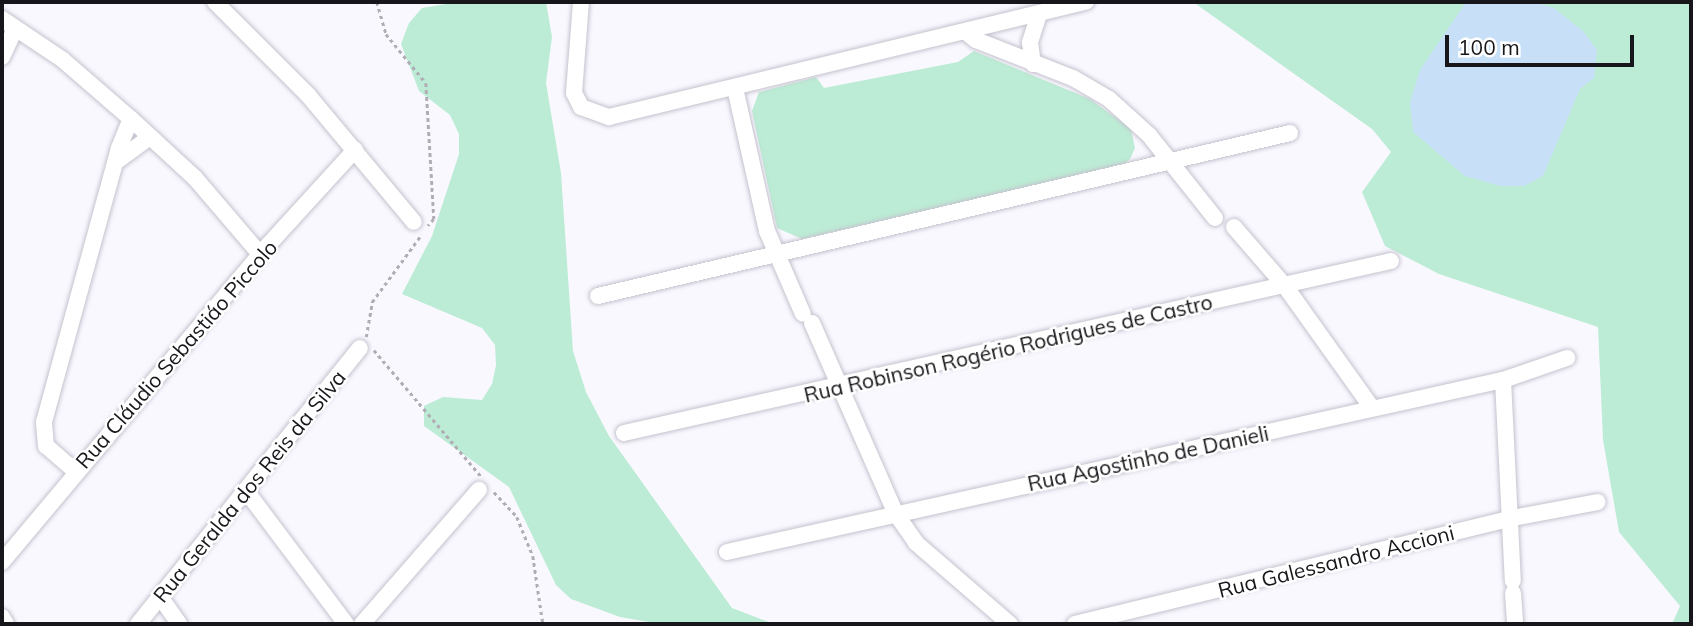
<!DOCTYPE html>
<html>
<head>
<meta charset="utf-8">
<style>
	body { margin:0 }
	#map { position:relative; width:1693px; height:626px; overflow:hidden; background:#faf8ff; font-family:Mulish,sans-serif }
	div>[style] { position:absolute }
	.green>* { inset:0; background:#bcecd5 }
	.water>* { inset:0; background:#c8e0f7 }
	.path>* { height:2.5px; margin-top:-1.25px; transform-origin:0; background:repeating-linear-gradient(90deg,#b0aeb4 0 3.5px,transparent 0 7px) }
	.roads { filter:drop-shadow(0 0 2px #c5c2ce) drop-shadow(0 0 2px #c5c2ce) }
	.minor>* { height:16px; margin:-8px; padding:0 8px; transform-origin:8px; border-radius:8px; background:#fff }
	span { translate:-50% -50%; white-space:nowrap; text-align:center; line-height:1.15; -webkit-text-stroke:5px #fff; paint-order:stroke }
	.street-label { font-size:21px; color:#17161a }
	.frame { position:absolute; inset:0; border:4px solid #17161a; pointer-events:none }
	.scale { position:absolute; left:1445px; top:35px; width:189px; height:32px; box-sizing:border-box; border:4px solid #17161a; border-top:0; padding-left:9px; font-size:21px; line-height:24px; white-space:nowrap; color:#17161a; -webkit-text-stroke:5px #fff; paint-order:stroke }
</style>
</head>
<body>
<div id="map">
	<div class="green">
		<i style="clip-path:polygon(458px 2px,546px 2px,552px 37px,546px 83px,561px 173px,573px 351px,586px 392px,609px 436px,732px 608px,774px 624px,660px 624px,620px 617px,571px 599px,556px 585px,509px 487px,424px 426px,424px 406px,443px 397px,482px 400px,492px 384px,496px 365px,495px 345px,482px 328px,402px 294px,432px 236px,459px 154px,459px 134px,450px 115px,419px 91px,401px 44px,409px 23px,422px 8px)"></i>
		<i style="clip-path:polygon(1193px 2px,1691px 2px,1691px 624px,1672px 624px,1680px 606px,1619px 532px,1603px 440px,1598px 327px,1439px 274px,1385px 246px,1362px 192px,1391px 152px,1372px 129px)"></i>
		<i style="clip-path:polygon(974px 51px,1090px 99px,1131px 129px,1135px 148px,1130px 159px,1122px 166px,802px 239px,777px 228px,752px 111px,759px 92px,816px 77px,824px 88px,958px 62px)"></i>
	</div>
	<div class="water">
		<i style="clip-path:polygon(1466px 2px,1534px 2px,1554px 8px,1584px 32px,1597px 50px,1594px 78px,1580px 89px,1543px 176px,1524px 186px,1500px 186px,1465px 176px,1413px 132px,1410px 102px,1420px 70px)"></i>
	</div>
	<div class="path">
		<i style="left:377px;top:2px;width:33px;rotate:74deg"></i>
		<i style="left:386px;top:34px;width:63px;rotate:50.8deg"></i>
		<i style="left:426px;top:83px;width:136px;rotate:86.6deg"></i>
		<i style="left:434px;top:219px;width:9px;rotate:131deg"></i>
		<i style="left:366px;top:337px;width:36px;rotate:-80deg"></i>
		<i style="left:372px;top:302px;width:84px;rotate:-53.7deg"></i>
		<i style="left:374px;top:350px;width:165px;rotate:49.7deg"></i>
		<i style="left:494px;top:492px;width:34px;rotate:47deg"></i>
		<i style="left:517px;top:517px;width:42px;rotate:67.7deg"></i>
		<i style="left:533px;top:556px;width:69px;rotate:81.6deg"></i>
	</div>
	<div class="roads">
		<div class="minor">
			<i style="left:215px;top:2px;width:132px;rotate:45deg"></i>
			<i style="left:308px;top:95px;width:165px;rotate:50.2deg"></i>
			<i style="left:581px;top:2px;width:91px;rotate:94.4deg"></i>
			<i style="left:574px;top:93px;width:16px;rotate:63deg"></i>
			<i style="left:581px;top:107px;width:30px;rotate:20deg"></i>
			<i style="left:609px;top:117px;width:491px;rotate:-13.6deg"></i>
			<i style="left:2px;top:19px;width:73px;rotate:33.9deg"></i>
			<i style="left:63px;top:60px;width:90px;rotate:40.9deg"></i>
			<i style="left:131px;top:119px;width:87px;rotate:42.7deg"></i>
			<i style="left:195px;top:178px;width:100px;rotate:49.5deg"></i>
			<i style="left:966px;top:32px;width:13px;rotate:39deg"></i>
			<i style="left:976px;top:40px;width:104px;rotate:21.4deg"></i>
			<i style="left:1073px;top:78px;width:42px;rotate:30.3deg"></i>
			<i style="left:1109px;top:99px;width:54px;rotate:42deg"></i>
			<i style="left:1149px;top:135px;width:106px;rotate:51.5deg"></i>
			<i style="left:2px;top:57px;width:31px;rotate:-65deg"></i>
			<i style="left:1033px;top:64px;width:22px;rotate:-98deg"></i>
			<i style="left:1030px;top:42px;width:26px;rotate:-72deg"></i>
			<i style="left:735px;top:88px;width:147px;rotate:77.4deg"></i>
			<i style="left:767px;top:231px;width:90px;rotate:66.6deg"></i>
			<i style="left:117px;top:161px;width:41px;rotate:-36deg"></i>
			<i style="left:1234px;top:227px;width:78px;rotate:49.2deg"></i>
			<i style="left:1285px;top:286px;width:150px;rotate:54.5deg"></i>
			<i style="left:598px;top:296px;width:711px;rotate:-13.25deg"></i>
			<i style="left:812px;top:323px;width:209px;rotate:66.3deg"></i>
			<i style="left:896px;top:514px;width:35px;rotate:55deg"></i>
			<i style="left:916px;top:543px;width:124px;rotate:40.8deg"></i>
			<i style="left:1503px;top:380px;width:201px;rotate:87.2deg"></i>
			<i style="left:624px;top:433px;width:786px;rotate:-12.64deg"></i>
			<i style="left:75px;top:471px;width:38px;rotate:-139deg"></i>
			<i style="left:46px;top:446px;width:24px;rotate:-95deg"></i>
			<i style="left:44px;top:422px;width:284px;rotate:-74.7deg"></i>
			<i style="left:119px;top:148px;width:31px;rotate:-68deg"></i>
			<i style="left:247px;top:492px;width:165px;rotate:53.1deg"></i>
			<i style="left:727px;top:552px;width:795px;rotate:-12.5deg"></i>
			<i style="left:1503px;top:380px;width:68px;rotate:-19deg"></i>
			<i style="left:2px;top:562px;width:402px;rotate:-50deg"></i>
			<i style="left:260px;top:254px;width:141px;rotate:-47.6deg"></i>
			<i style="left:1513px;top:593px;width:31px;rotate:86deg"></i>
			<i style="left:161px;top:598px;width:32px;rotate:55deg"></i>
			<i style="left:2px;top:617px;width:8px;rotate:60deg"></i>
			<i style="left:138px;top:624px;width:354px;rotate:-51.2deg"></i>
			<i style="left:362px;top:624px;width:178px;rotate:-48.9deg"></i>
			<i style="left:1075px;top:624px;width:451px;rotate:-13.6deg"></i>
			<i style="left:1513px;top:518px;width:86px;rotate:-10.7deg"></i>
		</div>
	</div>
	<div class="street-label">
		<span style="left:1008px;top:348px;rotate:-13deg">Rua Robinson Rogério Rodrigues de Castro</span>
		<span style="left:176px;top:354px;rotate:-49deg">Rua Cláudio Sebastiáo Piccolo</span>
		<span style="left:1148px;top:458px;rotate:-12deg">Rua Agostinho de Danieli</span>
		<span style="left:249px;top:486px;rotate:-51deg">Rua Geralda dos Reis da Silva</span>
		<span style="left:1336px;top:561px;rotate:-14deg">Rua Galessandro Accioni</span>
	</div>
	<div class="frame"></div>
	<div class="scale">100 m</div>
</div>
</body>
</html>
